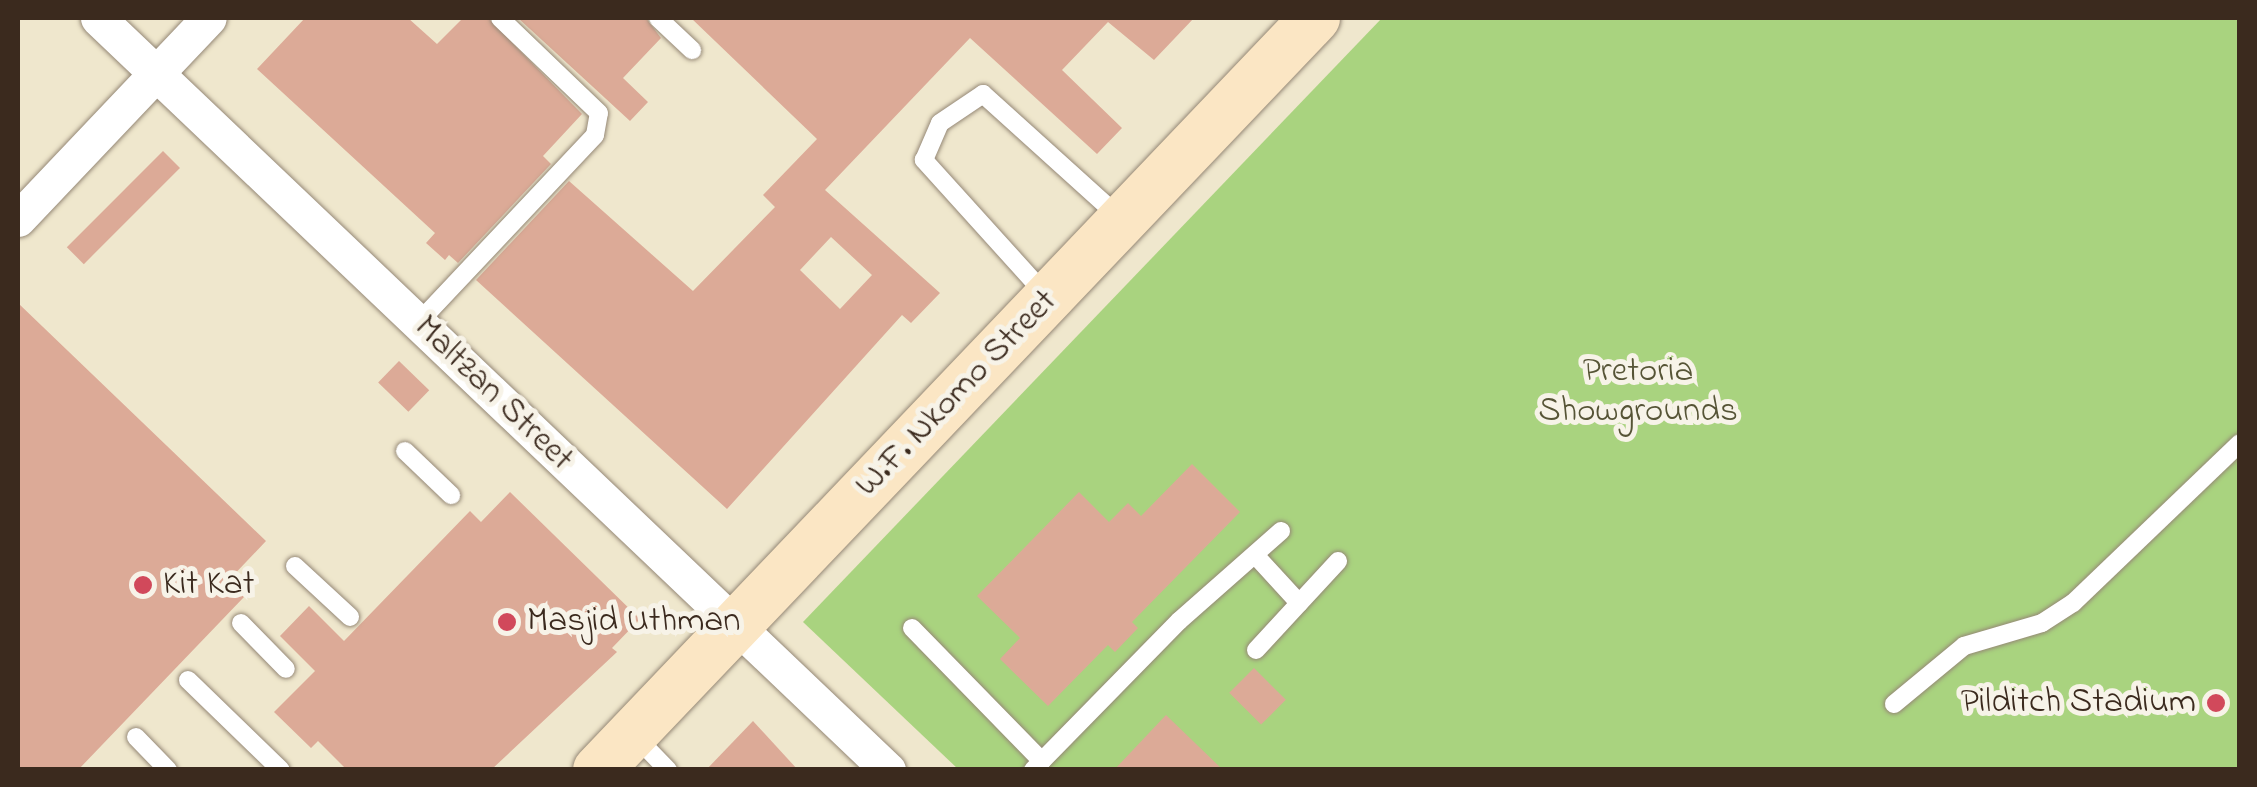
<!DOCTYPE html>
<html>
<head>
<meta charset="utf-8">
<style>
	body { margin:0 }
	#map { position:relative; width:2257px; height:787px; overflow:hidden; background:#efe7cd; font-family:"Indie Flower",sans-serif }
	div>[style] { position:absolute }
	.green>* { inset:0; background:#a9d37f }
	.building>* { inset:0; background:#dcaa97; transform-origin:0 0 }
	.roads { filter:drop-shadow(0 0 2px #958876) drop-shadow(0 0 2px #958876) }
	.service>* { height:18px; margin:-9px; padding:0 9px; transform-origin:9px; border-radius:9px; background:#fff }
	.minor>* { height:35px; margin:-17.5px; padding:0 17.5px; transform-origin:17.5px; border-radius:17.5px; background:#fff }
	.secondary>* { height:50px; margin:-25px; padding:0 25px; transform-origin:25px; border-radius:25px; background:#fbe6c4 }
	.dots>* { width:28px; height:28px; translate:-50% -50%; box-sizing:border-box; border:5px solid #f7f3e8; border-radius:50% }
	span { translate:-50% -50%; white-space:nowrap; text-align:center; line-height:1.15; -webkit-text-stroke:10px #f7f3e8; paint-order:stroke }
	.park-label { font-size:35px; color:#565436 }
	.street-label { font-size:35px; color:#3b2a1e }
	.poi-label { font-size:35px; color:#3b2a1e }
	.left { translate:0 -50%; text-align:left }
	.right { translate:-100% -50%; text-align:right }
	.frame { position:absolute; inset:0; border:20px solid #3b2a1e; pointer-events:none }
</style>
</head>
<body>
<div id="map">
	<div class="green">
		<i style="clip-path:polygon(1382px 18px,2239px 18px,2239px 769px,958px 769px,803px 622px)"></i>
	</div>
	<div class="building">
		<i style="clip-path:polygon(305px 18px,408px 18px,437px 44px,463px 18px,488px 18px,582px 114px,543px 156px,551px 164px,458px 263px,449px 255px,445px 260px,426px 243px,435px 233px,257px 69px)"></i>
		<i style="clip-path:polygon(518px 18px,646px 18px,661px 38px,623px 78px,648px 102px,630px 121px)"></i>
		<i style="clip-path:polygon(evenodd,691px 18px,1194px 18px,1154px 60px,1108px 22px,1062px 70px,1122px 128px,1097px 154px,970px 38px,825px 190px,940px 293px,911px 323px,902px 315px,727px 509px,476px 280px,569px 181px,693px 291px,775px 207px,763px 195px,817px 139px,691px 18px,831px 237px,872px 275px,840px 309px,800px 270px,831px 237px)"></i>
		<i style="left:163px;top:151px;width:24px;height:136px;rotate:45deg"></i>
		<i style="clip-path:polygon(18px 303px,266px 541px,228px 581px,244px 597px,78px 770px,18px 770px)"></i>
		<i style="left:399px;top:361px;width:42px;height:30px;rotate:44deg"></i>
		<i style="clip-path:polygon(1192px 464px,1240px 512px,1132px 622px,1138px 628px,1115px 652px,1108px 645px,1048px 706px,1000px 659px,1020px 638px,977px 596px,1079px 492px,1109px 522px,1128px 503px,1141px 516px)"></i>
		<i style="clip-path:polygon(510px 492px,640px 619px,612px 648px,617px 652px,491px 770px,347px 770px,318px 741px,311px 748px,274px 712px,315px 671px,280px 636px,309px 606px,344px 641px,470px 511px,481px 522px)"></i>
		<i style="left:1254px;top:668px;width:45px;height:35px;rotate:45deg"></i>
		<i style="clip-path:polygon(1166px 715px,1223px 770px,1114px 770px)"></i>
		<i style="clip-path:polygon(753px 721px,798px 770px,706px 770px)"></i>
	</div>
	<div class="roads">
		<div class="service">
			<i style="left:658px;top:18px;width:47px;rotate:43.3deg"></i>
			<i style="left:1045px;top:294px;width:181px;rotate:-132.1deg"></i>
			<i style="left:924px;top:160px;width:40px;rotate:-66.6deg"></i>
			<i style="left:940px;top:123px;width:52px;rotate:-34deg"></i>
			<i style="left:983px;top:94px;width:185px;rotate:42.1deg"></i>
			<i style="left:418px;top:323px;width:258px;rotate:-46.7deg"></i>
			<i style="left:595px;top:135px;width:22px;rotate:-80deg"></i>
			<i style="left:599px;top:113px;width:137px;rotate:-136.2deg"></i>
			<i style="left:405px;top:451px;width:64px;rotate:43.7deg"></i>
			<i style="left:1256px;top:556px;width:64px;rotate:47.5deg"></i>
			<i style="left:295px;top:566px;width:75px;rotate:42.8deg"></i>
			<i style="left:241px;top:623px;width:64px;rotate:45.6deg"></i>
			<i style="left:912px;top:628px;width:186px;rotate:45.7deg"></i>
			<i style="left:1256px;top:650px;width:121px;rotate:-47.3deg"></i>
			<i style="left:188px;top:680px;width:129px;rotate:44.1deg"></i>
			<i style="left:1894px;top:704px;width:91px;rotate:-39.6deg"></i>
			<i style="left:1964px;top:646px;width:81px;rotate:-16.4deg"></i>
			<i style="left:2042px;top:623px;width:37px;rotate:-33deg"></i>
			<i style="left:2073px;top:603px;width:231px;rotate:-43.8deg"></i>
			<i style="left:136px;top:737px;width:46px;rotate:45.9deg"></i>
			<i style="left:636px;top:737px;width:46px;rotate:45.9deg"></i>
			<i style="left:1033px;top:770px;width:209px;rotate:-45.6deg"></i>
			<i style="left:1179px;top:621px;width:136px;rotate:-41.4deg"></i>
		</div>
		<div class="minor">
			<i style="left:98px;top:18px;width:1091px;rotate:43.59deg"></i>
			<i style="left:18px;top:219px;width:277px;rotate:-46.5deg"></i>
		</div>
		<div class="secondary">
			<i style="left:598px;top:770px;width:1039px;rotate:-46.36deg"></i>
		</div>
	</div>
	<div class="dots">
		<i style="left:143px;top:585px;background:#d1495b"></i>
		<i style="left:507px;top:622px;background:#d1495b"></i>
		<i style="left:2216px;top:703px;background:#d1495b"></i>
	</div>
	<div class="park-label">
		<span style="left:1638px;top:392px">Pretoria<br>Showgrounds</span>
	</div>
	<div class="street-label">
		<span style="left:493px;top:394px;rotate:44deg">Maltzan Street</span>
		<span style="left:957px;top:394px;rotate:-46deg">W.F. Nkomo Street</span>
	</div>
	<div class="poi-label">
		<span class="left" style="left:163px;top:585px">Kit Kat</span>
		<span class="left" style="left:527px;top:622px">Masjid Uthman</span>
		<span class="right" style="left:2196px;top:703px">Pilditch Stadium</span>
	</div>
	<div class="frame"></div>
</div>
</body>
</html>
